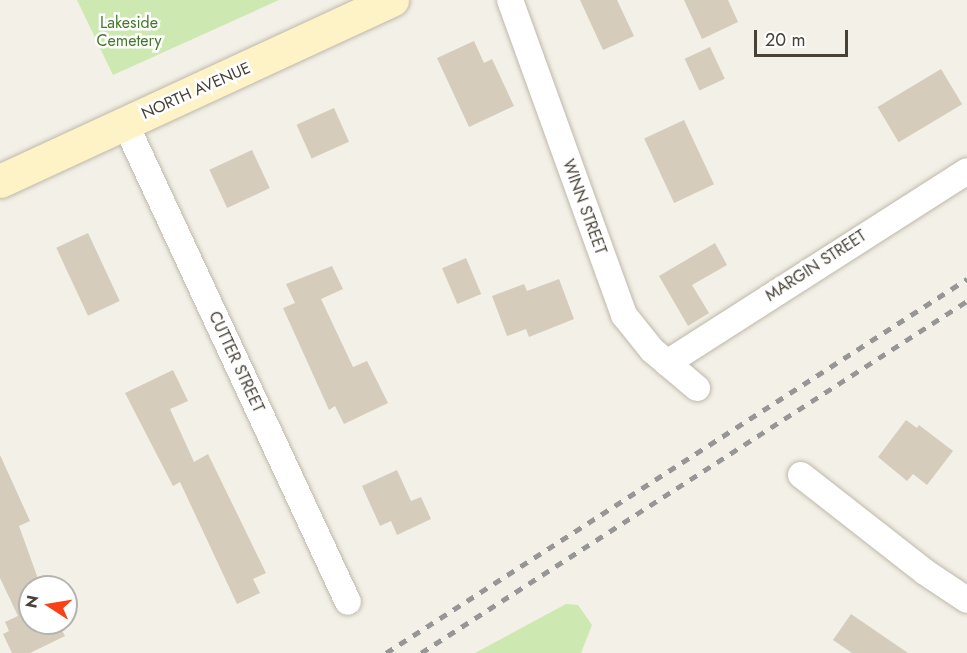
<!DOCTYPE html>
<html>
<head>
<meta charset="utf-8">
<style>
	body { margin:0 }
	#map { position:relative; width:967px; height:653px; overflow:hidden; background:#f3f0e7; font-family:Jost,sans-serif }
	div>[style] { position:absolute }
	.green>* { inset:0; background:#cde8b0 }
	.building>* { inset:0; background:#d5ccbc; transform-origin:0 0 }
	.roads { filter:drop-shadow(0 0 2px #bfb8aa) drop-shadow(0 0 2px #bfb8aa) }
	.street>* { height:26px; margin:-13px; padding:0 13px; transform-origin:13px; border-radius:13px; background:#fff }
	.secondary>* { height:33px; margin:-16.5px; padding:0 16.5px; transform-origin:16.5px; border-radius:16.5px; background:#fef3c6 }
	.rail>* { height:4.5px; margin-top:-2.25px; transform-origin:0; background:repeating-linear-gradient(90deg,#969696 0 8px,transparent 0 16px) }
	span { translate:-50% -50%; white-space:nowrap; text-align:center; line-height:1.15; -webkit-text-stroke:5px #fff; paint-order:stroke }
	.park-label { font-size:16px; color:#447929 }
	.street-label { font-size:16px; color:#474136 }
	.north { position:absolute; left:18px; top:575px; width:60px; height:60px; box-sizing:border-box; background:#fff; border:2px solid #b5b3af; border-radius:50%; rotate:282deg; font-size:16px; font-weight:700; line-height:24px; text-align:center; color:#474136 }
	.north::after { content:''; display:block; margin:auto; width:21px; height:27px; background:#f94218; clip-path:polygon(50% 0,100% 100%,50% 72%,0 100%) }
	.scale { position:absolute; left:754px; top:30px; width:94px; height:27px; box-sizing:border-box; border:3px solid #474136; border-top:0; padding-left:8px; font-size:18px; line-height:21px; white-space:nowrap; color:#474136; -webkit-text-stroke:4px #fff; paint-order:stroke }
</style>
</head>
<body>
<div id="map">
	<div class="green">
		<i style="clip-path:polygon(77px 0,279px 0,113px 75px)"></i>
		<i style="clip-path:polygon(566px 604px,578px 605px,592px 625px,581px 653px,475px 653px)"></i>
	</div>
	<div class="building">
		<i style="clip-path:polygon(580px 0,617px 0,634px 36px,603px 50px)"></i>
		<i style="clip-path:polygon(684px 0,728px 0,738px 22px,702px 39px)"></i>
		<i style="clip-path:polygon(474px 41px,484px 63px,492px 59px,514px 106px,469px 127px,437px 58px)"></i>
		<i style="left:710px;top:47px;width:35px;height:28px;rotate:65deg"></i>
		<i style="left:941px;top:69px;width:41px;height:74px;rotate:59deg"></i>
		<i style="left:334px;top:108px;width:37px;height:41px;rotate:66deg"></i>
		<i style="left:684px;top:120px;width:71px;height:44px;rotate:65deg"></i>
		<i style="left:252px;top:150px;width:42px;height:47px;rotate:65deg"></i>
		<i style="left:88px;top:233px;width:75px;height:35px;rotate:65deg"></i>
		<i style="clip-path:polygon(715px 243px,727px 265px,692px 285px,709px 313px,688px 326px,659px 276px)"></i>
		<i style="left:466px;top:258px;width:39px;height:26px;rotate:67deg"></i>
		<i style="clip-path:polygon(332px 266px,343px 289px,321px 299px,353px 367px,367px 361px,388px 403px,344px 424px,335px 406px,329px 410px,283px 308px,295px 303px,286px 284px)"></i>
		<i style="clip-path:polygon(559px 279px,574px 319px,529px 337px,526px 329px,507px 336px,492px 296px,524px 284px,527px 291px)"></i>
		<i style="clip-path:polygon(173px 370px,188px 401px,170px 409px,194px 462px,208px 454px,266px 573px,253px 579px,260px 593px,237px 604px,180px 482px,173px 486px,125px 393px)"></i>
		<i style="clip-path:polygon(906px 420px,917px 428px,919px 425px,953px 451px,927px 485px,913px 474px,907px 481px,878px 457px)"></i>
		<i style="clip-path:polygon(0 455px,30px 521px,19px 526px,41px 587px,30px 587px,30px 623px,58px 623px,65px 636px,30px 653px,12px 653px,3px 634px,9px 631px,5px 622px,18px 616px,0 578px)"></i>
		<i style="clip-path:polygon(397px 470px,411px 501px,421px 497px,431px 519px,397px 535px,391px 521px,380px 526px,362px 486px)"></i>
		<i style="clip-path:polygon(851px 614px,908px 653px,852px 653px,833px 640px)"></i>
	</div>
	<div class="roads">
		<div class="street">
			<i style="left:510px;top:0;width:335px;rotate:70.1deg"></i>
			<i style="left:624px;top:315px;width:45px;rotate:51.3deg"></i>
			<i style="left:652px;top:350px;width:59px;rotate:40.2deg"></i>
			<i style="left:125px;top:123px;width:528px;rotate:65.04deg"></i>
			<i style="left:667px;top:363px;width:356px;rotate:-32.6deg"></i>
			<i style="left:801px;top:475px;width:157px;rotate:38deg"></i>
			<i style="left:925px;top:572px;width:50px;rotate:33.7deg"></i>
		</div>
		<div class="secondary">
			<i style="left:0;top:181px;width:432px;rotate:-24.8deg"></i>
		</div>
	</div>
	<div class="rail">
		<i style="left:386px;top:653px;width:691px;rotate:-32.77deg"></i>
		<i style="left:421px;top:653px;width:650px;rotate:-32.81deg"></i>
	</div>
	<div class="park-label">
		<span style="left:129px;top:32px">Lakeside<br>Cemetery</span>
	</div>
	<div class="street-label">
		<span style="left:196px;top:91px;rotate:-24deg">NORTH AVENUE</span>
		<span style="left:584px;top:207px;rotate:70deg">WINN STREET</span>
		<span style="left:816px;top:266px;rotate:-33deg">MARGIN STREET</span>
		<span style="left:236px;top:362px;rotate:65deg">CUTTER STREET</span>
	</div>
	<div class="north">N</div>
	<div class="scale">20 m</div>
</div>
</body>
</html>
